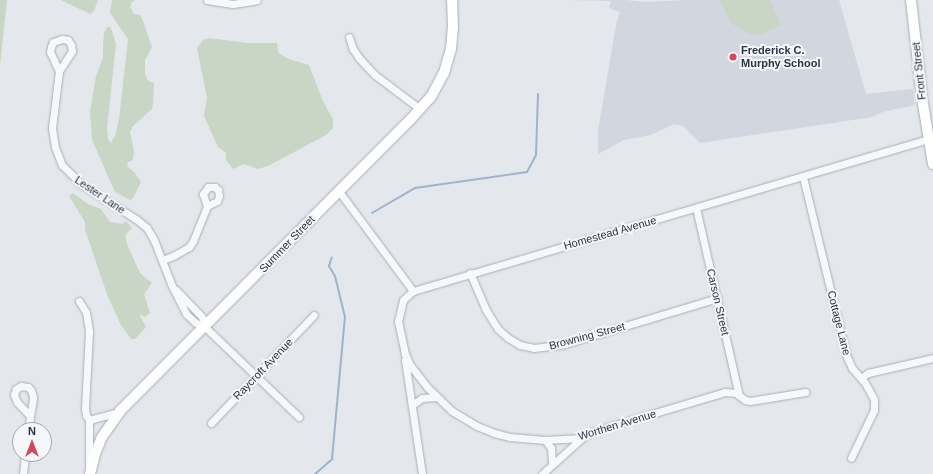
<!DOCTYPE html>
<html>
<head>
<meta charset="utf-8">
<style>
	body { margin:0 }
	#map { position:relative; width:933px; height:474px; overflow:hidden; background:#e4e7ec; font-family:Helvetica,sans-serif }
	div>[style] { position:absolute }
	.built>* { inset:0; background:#d2d6de }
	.green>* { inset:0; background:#c9d6c5 }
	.stream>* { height:2px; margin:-1px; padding:0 1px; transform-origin:1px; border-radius:1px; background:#9fb4cc }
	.roads { filter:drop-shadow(0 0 1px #a9aeb7) drop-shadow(0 0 1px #a9aeb7) }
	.street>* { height:7px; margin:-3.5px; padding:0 3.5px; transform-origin:3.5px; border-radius:3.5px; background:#f7f8fa }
	.secondary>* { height:10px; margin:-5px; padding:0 5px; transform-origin:5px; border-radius:5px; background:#fff }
	.dots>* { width:11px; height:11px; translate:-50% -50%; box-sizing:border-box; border:2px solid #f4f6f9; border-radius:50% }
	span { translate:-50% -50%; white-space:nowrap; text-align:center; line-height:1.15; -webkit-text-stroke:4px #f4f6f9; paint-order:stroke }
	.poi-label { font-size:11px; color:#2b3445; font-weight:700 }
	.left { translate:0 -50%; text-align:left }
	.street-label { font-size:11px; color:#2b3445 }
	.north { position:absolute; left:12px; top:422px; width:40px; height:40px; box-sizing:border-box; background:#f4f6f9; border:1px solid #a4a8b1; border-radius:50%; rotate:0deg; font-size:11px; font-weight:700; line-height:16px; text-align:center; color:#2b3445 }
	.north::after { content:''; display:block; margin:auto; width:14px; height:18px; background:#d1495b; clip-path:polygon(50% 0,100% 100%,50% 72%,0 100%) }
</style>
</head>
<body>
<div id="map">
	<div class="built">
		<i style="clip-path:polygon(566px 0,625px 0,646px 2px,687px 0,839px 0,866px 94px,913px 89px,915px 105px,883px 112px,872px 117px,700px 143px,683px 126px,674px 124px,651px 135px,624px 140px,598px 154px,598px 131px,616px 25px,620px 12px,609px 8px,611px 1px)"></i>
	</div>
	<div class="green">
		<i style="clip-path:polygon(0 0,7px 0,0 66px)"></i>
		<i style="clip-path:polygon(61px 0,98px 0,94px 11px,90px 14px)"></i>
		<i style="clip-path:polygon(112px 0,135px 0,132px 2px,130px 7px,134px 14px,140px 15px,143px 21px,152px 47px,145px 60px,145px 74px,147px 80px,154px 83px,153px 105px,152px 109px,133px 126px,130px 132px,134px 151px,133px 160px,128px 162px,127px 166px,135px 173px,141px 182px,133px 198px,130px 200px,115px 192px,92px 140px,90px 111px,96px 76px,103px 58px,103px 45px,104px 33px,107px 27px,110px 27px,112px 31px,116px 44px,107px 128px,108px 139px,111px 143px,115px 136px,119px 119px,128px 39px,110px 13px)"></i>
		<i style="clip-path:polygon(720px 0,770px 0,781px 25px,762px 34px,750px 34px,735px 26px,730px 20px)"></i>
		<i style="clip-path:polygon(209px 38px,247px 43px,277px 43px,278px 52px,283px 56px,292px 60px,309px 65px,323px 101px,333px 119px,333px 128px,326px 135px,268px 166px,258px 169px,244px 164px,233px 169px,226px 160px,226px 153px,218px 147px,204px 116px,207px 98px,197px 48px,203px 40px)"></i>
		<i style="clip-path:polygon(73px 193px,88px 204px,101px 209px,110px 222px,123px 224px,126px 221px,132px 228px,125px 235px,127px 244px,140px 273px,152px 283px,144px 294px,150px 313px,145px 317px,139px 314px,146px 327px,135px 339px,131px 339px,121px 325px,108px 297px,85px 230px,85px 222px,69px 196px)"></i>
	</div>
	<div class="stream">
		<i style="left:372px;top:213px;width:50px;rotate:-30.2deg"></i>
		<i style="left:415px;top:188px;width:113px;rotate:-8.1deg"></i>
		<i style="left:527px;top:172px;width:19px;rotate:-62deg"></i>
		<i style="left:536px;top:155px;width:61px;rotate:-88.1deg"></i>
		<i style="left:315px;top:474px;width:23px;rotate:-41deg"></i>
		<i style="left:332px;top:459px;width:143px;rotate:-84.8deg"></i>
		<i style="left:345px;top:317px;width:42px;rotate:-103.7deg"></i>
		<i style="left:335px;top:276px;width:12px;rotate:-121deg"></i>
		<i style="left:329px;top:266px;width:9px;rotate:-72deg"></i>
	</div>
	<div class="roads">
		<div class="street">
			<i style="left:207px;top:0;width:26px;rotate:9deg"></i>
			<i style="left:233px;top:4px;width:24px;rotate:-9deg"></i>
			<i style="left:349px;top:37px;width:13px;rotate:72deg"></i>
			<i style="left:353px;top:49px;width:11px;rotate:56deg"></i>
			<i style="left:359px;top:58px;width:23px;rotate:47deg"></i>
			<i style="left:375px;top:75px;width:56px;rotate:37.1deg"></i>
			<i style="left:59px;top:71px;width:21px;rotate:-115deg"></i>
			<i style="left:50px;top:52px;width:5px;rotate:-79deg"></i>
			<i style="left:51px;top:47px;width:5px;rotate:-68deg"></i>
			<i style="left:53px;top:42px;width:9px;rotate:-18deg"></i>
			<i style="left:62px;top:39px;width:6px;rotate:9deg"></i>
			<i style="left:68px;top:40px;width:6px;rotate:59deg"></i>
			<i style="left:71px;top:45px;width:6px;rotate:81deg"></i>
			<i style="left:72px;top:51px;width:24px;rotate:123deg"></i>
			<i style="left:59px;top:71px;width:57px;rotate:97deg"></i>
			<i style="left:52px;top:128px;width:19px;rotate:81deg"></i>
			<i style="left:55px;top:147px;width:19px;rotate:69deg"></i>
			<i style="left:62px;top:165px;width:27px;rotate:45deg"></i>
			<i style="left:81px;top:184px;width:65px;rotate:32.5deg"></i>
			<i style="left:136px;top:219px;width:14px;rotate:39deg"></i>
			<i style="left:147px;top:228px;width:14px;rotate:60deg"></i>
			<i style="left:154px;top:240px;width:49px;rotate:68.6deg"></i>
			<i style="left:172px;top:286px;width:31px;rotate:63deg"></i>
			<i style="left:186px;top:314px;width:13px;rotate:42deg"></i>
			<i style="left:196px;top:323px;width:10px;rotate:24deg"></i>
			<i style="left:205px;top:327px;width:130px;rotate:43.8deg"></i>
			<i style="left:803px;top:177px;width:183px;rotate:76.4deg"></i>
			<i style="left:846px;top:355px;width:14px;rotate:65deg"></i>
			<i style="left:852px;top:368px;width:20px;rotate:49deg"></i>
			<i style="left:865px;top:383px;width:18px;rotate:61deg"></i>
			<i style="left:874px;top:399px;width:11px;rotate:90deg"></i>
			<i style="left:874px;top:410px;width:53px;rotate:115.6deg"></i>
			<i style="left:338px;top:190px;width:126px;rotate:53.4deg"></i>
			<i style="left:413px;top:291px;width:537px;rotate:-16.44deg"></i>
			<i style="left:696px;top:208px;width:192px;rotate:77.1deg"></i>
			<i style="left:163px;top:260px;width:13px;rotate:-23deg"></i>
			<i style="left:175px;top:255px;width:16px;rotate:-30deg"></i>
			<i style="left:189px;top:247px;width:7px;rotate:-56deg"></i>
			<i style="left:193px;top:241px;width:38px;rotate:-68deg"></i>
			<i style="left:207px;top:206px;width:11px;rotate:-27deg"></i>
			<i style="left:217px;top:201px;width:5px;rotate:-68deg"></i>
			<i style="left:219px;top:196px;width:6px;rotate:-99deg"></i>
			<i style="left:218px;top:190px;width:4px;rotate:-135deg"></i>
			<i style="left:215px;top:187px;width:7px;rotate:180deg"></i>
			<i style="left:208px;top:187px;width:9px;rotate:126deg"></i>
			<i style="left:203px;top:194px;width:13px;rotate:72deg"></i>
			<i style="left:470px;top:273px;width:40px;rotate:66.6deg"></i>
			<i style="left:486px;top:310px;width:22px;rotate:58deg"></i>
			<i style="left:498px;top:329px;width:13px;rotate:42deg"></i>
			<i style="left:508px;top:338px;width:14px;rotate:30deg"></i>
			<i style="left:520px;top:345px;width:14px;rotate:12deg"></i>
			<i style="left:534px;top:348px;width:31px;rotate:-7deg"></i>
			<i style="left:565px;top:344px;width:159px;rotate:-16.8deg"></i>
			<i style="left:176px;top:290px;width:37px;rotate:46deg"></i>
			<i style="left:202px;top:317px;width:10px;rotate:73deg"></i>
			<i style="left:413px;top:291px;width:13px;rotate:138deg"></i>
			<i style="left:403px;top:300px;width:22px;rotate:103deg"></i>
			<i style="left:398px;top:321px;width:34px;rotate:78deg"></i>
			<i style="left:405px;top:354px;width:12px;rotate:66deg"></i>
			<i style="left:410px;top:365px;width:28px;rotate:52deg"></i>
			<i style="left:427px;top:387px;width:35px;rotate:44deg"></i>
			<i style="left:452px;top:411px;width:29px;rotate:31deg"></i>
			<i style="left:477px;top:426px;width:18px;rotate:22deg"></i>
			<i style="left:494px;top:433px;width:16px;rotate:14deg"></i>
			<i style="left:510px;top:437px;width:35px;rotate:5deg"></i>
			<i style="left:545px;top:440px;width:33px;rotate:-3deg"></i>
			<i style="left:578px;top:438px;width:22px;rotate:-22deg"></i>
			<i style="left:598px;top:430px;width:133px;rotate:-16.7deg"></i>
			<i style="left:725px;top:392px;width:11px;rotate:5deg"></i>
			<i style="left:736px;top:393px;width:11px;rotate:38deg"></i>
			<i style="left:745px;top:400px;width:5px;rotate:11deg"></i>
			<i style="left:750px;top:401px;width:56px;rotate:-9.3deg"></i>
			<i style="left:79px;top:301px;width:13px;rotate:58deg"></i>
			<i style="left:86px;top:312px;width:20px;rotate:81deg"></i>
			<i style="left:89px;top:332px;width:76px;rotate:93deg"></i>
			<i style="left:85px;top:408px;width:7px;rotate:82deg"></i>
			<i style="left:86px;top:415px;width:6px;rotate:59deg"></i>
			<i style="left:89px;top:420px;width:46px;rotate:90deg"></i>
			<i style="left:405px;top:360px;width:115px;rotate:81.5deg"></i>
			<i style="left:861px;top:378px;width:9px;rotate:-36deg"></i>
			<i style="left:868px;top:373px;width:67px;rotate:-13deg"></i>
			<i style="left:412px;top:405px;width:12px;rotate:-35deg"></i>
			<i style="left:422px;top:398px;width:14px;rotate:-4deg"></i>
			<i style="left:89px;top:420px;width:31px;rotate:-15deg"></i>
			<i style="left:211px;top:423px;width:149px;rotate:-46.4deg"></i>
			<i style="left:28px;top:430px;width:33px;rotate:-81deg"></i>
			<i style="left:33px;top:397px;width:7px;rotate:-106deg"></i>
			<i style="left:31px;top:390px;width:4px;rotate:-135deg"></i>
			<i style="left:28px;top:387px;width:7px;rotate:-172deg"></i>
			<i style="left:21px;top:386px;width:6px;rotate:149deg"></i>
			<i style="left:16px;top:389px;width:6px;rotate:108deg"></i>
			<i style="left:14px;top:395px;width:8px;rotate:67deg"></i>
			<i style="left:17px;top:402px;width:18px;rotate:47deg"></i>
			<i style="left:545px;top:440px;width:10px;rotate:53deg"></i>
			<i style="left:551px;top:448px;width:16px;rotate:86deg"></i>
			<i style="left:23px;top:474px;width:20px;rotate:-84deg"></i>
			<i style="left:542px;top:474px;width:55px;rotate:-42.1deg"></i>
		</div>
		<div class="secondary">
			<i style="left:911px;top:0;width:99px;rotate:83.6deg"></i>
			<i style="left:922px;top:98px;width:67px;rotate:80.5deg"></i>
			<i style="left:90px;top:474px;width:21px;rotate:-76deg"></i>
			<i style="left:95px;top:454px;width:18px;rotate:-68deg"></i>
			<i style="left:102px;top:437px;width:32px;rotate:-55deg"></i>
			<i style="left:120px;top:411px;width:411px;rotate:-45.1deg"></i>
			<i style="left:410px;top:120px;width:31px;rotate:-48deg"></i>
			<i style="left:431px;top:97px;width:27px;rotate:-62deg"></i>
			<i style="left:444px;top:73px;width:25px;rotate:-74deg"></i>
			<i style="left:451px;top:49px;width:22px;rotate:-85deg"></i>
			<i style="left:453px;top:27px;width:27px;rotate:-92deg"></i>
		</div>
	</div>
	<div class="dots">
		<i style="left:733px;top:57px;background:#d1495b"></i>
	</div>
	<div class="poi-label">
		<span class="left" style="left:741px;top:57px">Frederick C.<br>Murphy School</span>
	</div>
	<div class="street-label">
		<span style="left:919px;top:71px;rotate:-96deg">Front Street</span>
		<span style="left:100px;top:195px;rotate:34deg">Lester Lane</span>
		<span style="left:610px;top:233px;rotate:-16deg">Homestead Avenue</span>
		<span style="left:287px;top:244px;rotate:-46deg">Summer Street</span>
		<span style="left:718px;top:302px;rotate:77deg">Carson Street</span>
		<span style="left:839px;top:323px;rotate:76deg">Cottage Lane</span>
		<span style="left:587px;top:336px;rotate:-15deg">Browning Street</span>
		<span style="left:263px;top:369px;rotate:-46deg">Raycroft Avenue</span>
		<span style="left:617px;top:425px;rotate:-17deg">Worthen Avenue</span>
	</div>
	<div class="north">N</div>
</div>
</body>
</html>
